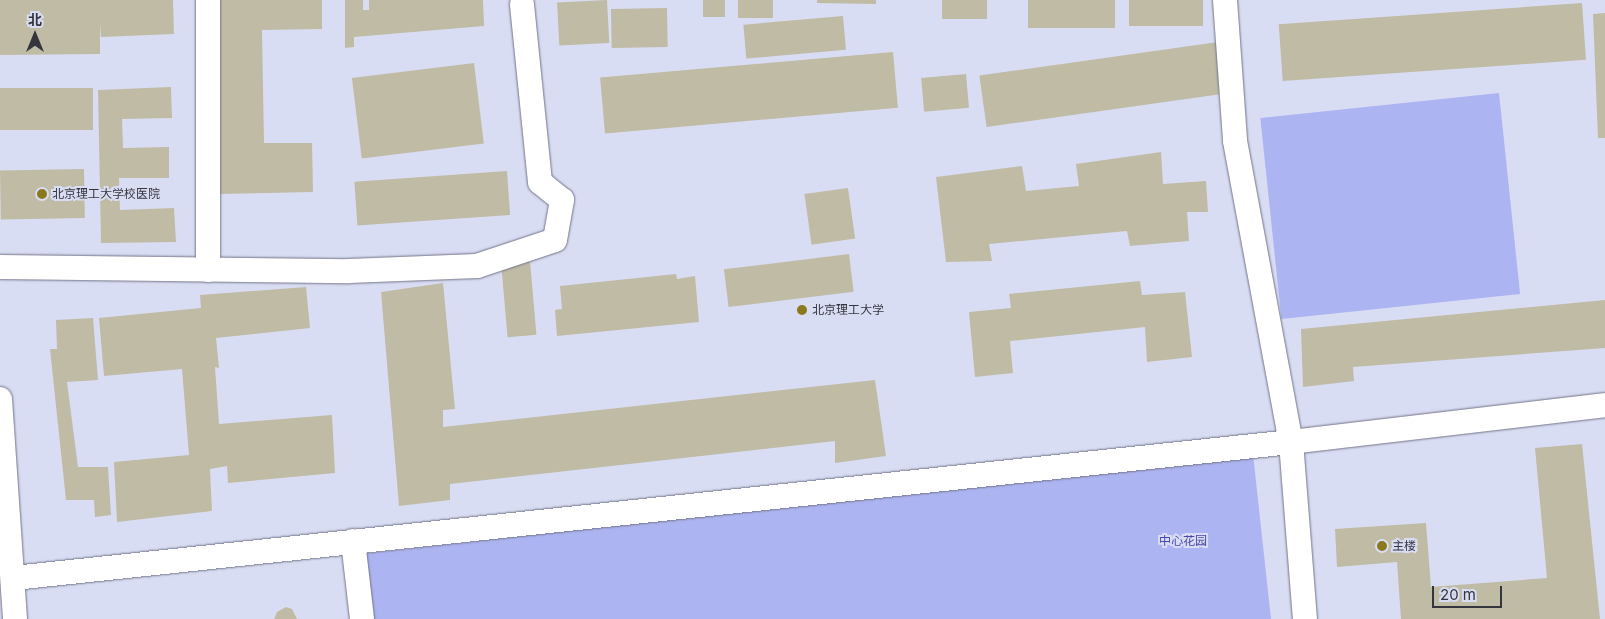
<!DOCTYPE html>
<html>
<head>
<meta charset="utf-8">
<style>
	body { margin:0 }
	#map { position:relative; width:1605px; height:619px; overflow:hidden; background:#d9ddf3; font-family:Inter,"Noto Sans SC",sans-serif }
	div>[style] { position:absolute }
	.green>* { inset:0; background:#adb4f2; transform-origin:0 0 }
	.building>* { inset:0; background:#c0bba5; transform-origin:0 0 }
	.roads { filter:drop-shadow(0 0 1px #727488) drop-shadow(0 0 1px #727488) }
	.street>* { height:24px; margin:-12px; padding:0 12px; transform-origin:12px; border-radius:12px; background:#fff }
	.dots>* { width:14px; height:14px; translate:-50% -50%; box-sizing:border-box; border:2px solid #d9ddf3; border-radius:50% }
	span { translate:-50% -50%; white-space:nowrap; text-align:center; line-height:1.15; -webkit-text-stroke:4px #d9ddf3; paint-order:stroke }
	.poi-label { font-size:12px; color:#34353e }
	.left { translate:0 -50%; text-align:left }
	.park-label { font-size:12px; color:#4947a8 }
	.north { position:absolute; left:10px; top:10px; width:50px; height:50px; -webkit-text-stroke:4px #d9ddf3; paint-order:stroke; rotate:0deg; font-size:14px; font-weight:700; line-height:20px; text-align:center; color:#34353e }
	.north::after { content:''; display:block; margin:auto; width:18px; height:22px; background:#34353e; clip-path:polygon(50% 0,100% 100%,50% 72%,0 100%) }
	.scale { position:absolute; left:1432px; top:586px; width:70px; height:22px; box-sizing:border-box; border:2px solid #34353e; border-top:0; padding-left:6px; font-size:15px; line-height:18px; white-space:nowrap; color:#34353e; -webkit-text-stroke:4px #d9ddf3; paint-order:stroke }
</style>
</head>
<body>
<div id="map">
	<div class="green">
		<i style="left:1499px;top:93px;width:202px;height:240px;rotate:84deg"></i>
		<i style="clip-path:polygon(1253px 454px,1271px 619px,367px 619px,360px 554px)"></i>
	</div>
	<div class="building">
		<i style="clip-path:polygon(0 0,173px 0,174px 34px,101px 37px,100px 24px,100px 54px,0 55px)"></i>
		<i style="clip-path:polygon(216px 0,322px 0,322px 29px,262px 30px,264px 143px,312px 143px,313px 192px,219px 194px)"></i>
		<i style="clip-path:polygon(345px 0,363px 0,363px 10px,369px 10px,369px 0,483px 0,484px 26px,354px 37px,354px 47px,345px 48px)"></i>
		<i style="left:607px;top:0;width:43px;height:50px;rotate:87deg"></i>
		<i style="left:703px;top:0;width:22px;height:17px"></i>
		<i style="left:738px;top:0;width:35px;height:18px"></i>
		<i style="clip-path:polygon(817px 0,876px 0,876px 4px,817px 3px)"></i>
		<i style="left:942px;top:0;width:45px;height:19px"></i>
		<i style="left:1028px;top:0;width:87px;height:28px"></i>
		<i style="left:1129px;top:0;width:74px;height:26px"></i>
		<i style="left:1582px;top:3px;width:57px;height:304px;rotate:86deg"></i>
		<i style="left:667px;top:8px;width:39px;height:56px;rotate:89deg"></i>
		<i style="clip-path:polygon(1605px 13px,1605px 138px,1598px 138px,1593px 14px)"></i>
		<i style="left:843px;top:16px;width:34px;height:100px;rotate:85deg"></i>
		<i style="left:1218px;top:42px;width:52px;height:241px;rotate:82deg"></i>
		<i style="left:893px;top:52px;width:56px;height:294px;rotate:85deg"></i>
		<i style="left:474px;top:63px;width:81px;height:123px;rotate:83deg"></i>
		<i style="left:966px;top:74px;width:34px;height:45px;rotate:85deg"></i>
		<i style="clip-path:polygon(171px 87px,172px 118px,122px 119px,123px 148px,169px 147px,169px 178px,119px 178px,120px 210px,174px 208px,176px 242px,101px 243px,98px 90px)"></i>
		<i style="left:93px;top:88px;width:42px;height:93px;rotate:90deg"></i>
		<i style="clip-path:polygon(1161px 152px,1163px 184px,1206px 181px,1208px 212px,1187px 212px,1189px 241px,1130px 246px,1127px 231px,989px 244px,992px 261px,946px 262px,936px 177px,1022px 166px,1026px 191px,1079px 186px,1076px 164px)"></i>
		<i style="left:84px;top:169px;width:49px;height:84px;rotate:89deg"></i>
		<i style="left:507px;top:171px;width:44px;height:153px;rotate:86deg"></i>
		<i style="left:848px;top:188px;width:51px;height:44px;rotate:82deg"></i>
		<i style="left:849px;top:254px;width:38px;height:126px;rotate:83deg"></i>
		<i style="left:530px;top:261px;width:74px;height:29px;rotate:85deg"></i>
		<i style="clip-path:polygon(676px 274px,677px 279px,695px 276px,699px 322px,557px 336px,555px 310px,562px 309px,560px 286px)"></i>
		<i style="clip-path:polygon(1140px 281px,1142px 295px,1185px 292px,1192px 357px,1147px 362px,1145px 327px,1010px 341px,1013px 373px,975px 377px,969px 312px,1011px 308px,1009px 294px)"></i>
		<i style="clip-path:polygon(443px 283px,455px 409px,443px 410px,443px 427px,875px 380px,886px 456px,835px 463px,835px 441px,450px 484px,450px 500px,399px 506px,381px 292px)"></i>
		<i style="clip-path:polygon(306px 287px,310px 328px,216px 338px,219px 368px,215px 367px,219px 424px,332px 415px,335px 473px,228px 483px,227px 466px,210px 469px,212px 511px,117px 522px,114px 462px,189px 455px,182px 369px,104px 376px,99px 318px,201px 308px,200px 295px)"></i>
		<i style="clip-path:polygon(1605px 300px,1605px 348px,1353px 367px,1354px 381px,1303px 387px,1301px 329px)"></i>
		<i style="clip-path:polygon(93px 318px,98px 380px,67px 382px,78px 467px,108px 467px,111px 515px,95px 517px,94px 500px,66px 500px,50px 349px,57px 349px,56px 320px)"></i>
		<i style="clip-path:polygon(1582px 444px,1600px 619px,1401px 619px,1397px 562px,1337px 567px,1335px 529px,1426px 523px,1431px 587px,1547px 578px,1535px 448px)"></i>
		<i style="clip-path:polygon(286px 607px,292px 609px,297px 619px,274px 619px,277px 612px)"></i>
	</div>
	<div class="roads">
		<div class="street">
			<i style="left:208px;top:0;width:270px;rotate:90deg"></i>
			<i style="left:1225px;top:0;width:141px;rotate:85.9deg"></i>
			<i style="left:1235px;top:141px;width:306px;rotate:79.5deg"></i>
			<i style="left:1291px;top:442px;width:178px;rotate:85.5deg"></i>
			<i style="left:0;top:267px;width:349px;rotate:0.7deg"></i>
			<i style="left:349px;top:271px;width:128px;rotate:-2.2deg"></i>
			<i style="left:477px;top:266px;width:82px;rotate:-18.4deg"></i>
			<i style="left:555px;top:240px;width:41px;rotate:-80.1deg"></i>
			<i style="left:562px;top:200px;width:28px;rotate:-141deg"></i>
			<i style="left:540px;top:182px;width:179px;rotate:-95.8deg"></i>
			<i style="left:0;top:399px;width:221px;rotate:86.1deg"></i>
			<i style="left:353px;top:541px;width:79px;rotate:83.4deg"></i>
			<i style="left:14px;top:578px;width:1284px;rotate:-6.08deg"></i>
			<i style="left:1291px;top:442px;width:316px;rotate:-6.7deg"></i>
		</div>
	</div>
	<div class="dots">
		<i style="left:42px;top:194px;background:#8c791e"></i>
		<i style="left:802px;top:310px;background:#8c791e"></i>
		<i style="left:1382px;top:546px;background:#8c791e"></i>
	</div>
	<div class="poi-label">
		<span class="left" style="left:52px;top:194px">北京理工大学校医院</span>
		<span class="left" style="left:812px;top:310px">北京理工大学</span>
		<span class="left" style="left:1392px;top:546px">主楼</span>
	</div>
	<div class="park-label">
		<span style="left:1183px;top:541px">中心花园</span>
	</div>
	<div class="north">北</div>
	<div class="scale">20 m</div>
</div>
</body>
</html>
